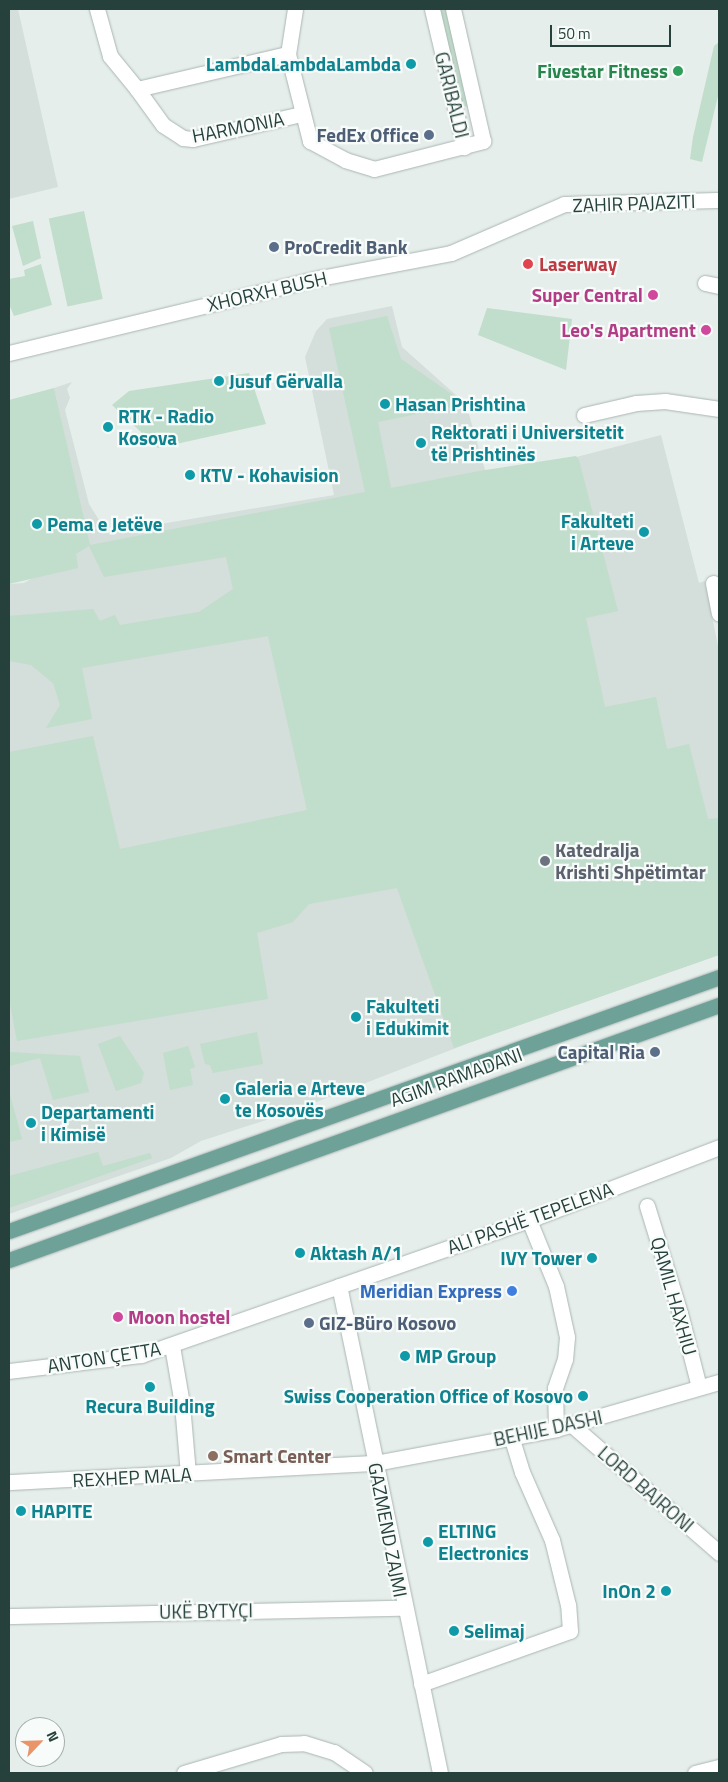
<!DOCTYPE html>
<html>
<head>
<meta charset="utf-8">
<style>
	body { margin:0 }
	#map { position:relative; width:728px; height:1782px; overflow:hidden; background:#e6eeeb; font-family:"Titillium Web",sans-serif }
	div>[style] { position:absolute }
	.built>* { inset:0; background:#d4deda }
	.green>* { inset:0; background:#c1ddcb; transform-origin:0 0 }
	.roads { filter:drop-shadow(0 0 1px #a9b6b3) drop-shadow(0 0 1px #a9b6b3) }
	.street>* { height:15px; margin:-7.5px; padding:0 7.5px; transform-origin:7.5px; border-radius:7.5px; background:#fff }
	.secondary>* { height:15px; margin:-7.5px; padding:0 7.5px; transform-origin:7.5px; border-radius:7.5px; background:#fff }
	.primary>* { height:15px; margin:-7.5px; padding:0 7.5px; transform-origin:7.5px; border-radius:7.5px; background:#6ea198 }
	.dots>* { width:14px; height:14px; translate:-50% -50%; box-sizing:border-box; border:2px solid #f7fbf9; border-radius:50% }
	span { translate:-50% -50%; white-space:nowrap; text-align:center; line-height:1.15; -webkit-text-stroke:4.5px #f7fbf9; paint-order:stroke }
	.culture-label { font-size:19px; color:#0d838f; font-weight:700 }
	.right { translate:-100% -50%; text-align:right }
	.left { translate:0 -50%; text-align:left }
	.leisure-label { font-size:19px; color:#27864d; font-weight:700 }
	.street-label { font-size:19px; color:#26403b }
	.service-label { font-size:19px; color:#4e5e75; font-weight:700 }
	.health-label { font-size:19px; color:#be3a42; font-weight:700 }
	.hotel-label { font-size:19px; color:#b23c85; font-weight:700 }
	.worship-label { font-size:19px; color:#5b616d; font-weight:700 }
	.shop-label { font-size:19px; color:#366cbe; font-weight:700 }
	.education-label { font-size:19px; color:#785e54; font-weight:700 }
	.frame { position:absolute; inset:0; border:10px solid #26403b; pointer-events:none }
	.north { position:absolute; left:15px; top:1717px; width:50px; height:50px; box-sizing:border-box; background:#f7fbf9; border:1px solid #a3b0ad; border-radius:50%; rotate:66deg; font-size:14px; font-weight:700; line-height:20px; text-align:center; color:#26403b }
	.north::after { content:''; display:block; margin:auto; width:18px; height:22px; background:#e99469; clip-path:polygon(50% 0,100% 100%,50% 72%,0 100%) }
	.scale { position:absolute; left:550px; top:25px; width:121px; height:22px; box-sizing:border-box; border:2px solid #26403b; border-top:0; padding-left:6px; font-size:15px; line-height:18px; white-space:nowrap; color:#26403b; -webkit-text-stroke:4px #f7fbf9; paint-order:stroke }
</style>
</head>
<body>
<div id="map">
	<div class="built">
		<i style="clip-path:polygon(9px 9px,18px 9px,58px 187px,9px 199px)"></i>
		<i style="clip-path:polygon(392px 306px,402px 347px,466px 404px,485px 470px,499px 477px,661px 435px,699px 583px,705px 581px,719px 651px,719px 955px,469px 1043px,288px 1113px,201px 1141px,171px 1158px,9px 1214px,9px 584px,24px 583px,89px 545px,54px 388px,72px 382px,67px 389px,70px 398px,65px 410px,89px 504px,107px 533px,334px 495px,305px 357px,316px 331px,327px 319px)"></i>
	</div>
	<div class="green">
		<i style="clip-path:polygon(434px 9px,446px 9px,470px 108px,459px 104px)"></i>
		<i style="clip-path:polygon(719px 42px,719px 92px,702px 162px,690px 159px,693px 137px,714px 46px)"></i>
		<i style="left:84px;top:211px;width:90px;height:36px;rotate:78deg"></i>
		<i style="clip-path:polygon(33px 221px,41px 258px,23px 266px,12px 226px)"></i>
		<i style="clip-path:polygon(41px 264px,52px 305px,14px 316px,9px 304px,9px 279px,25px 276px,24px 270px)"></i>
		<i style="clip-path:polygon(487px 308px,572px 319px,566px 370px,478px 335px)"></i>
		<i style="clip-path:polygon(387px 316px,401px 359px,466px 404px,378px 422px,391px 488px,485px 470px,576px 456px,579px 460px,618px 611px,586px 618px,605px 707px,656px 697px,667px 749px,689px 744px,708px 819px,719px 818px,719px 955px,454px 1048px,397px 888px,309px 904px,293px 922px,257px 933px,268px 999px,17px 1041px,9px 998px,9px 752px,93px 736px,120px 849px,307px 810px,268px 636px,82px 668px,92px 719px,46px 728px,60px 705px,53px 683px,31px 665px,9px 661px,9px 616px,93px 609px,100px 621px,115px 615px,120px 625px,199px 612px,233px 589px,226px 557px,104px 577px,89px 546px,76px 554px,78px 568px,9px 584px,9px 400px,54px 388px,90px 545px,365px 492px,329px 328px)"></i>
		<i style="clip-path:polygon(249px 373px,266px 424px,158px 448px,112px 405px,129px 391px)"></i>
		<i style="clip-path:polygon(257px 1032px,263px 1064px,213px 1073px,210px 1065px,205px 1064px,200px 1044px)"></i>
		<i style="clip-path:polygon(120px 1036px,144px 1073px,141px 1083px,116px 1091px,98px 1044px)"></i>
		<i style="clip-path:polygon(188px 1046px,195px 1067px,190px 1069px,193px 1085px,170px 1090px,163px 1053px)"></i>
		<i style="clip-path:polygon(9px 1052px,80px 1056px,89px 1092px,53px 1100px,40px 1058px,9px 1066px)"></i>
		<i style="clip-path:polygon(9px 1091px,22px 1139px,9px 1142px)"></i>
		<i style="clip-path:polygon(98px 1152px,103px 1166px,150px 1153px,152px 1158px,9px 1208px,9px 1176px)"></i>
	</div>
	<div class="roads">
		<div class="street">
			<i style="left:97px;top:9px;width:49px;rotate:74.5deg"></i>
			<i style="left:110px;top:56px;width:43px;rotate:50.7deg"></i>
			<i style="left:137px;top:89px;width:155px;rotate:-13.1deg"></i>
			<i style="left:295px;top:9px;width:46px;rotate:98.8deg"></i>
			<i style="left:288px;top:54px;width:90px;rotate:75.8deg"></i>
			<i style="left:310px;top:141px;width:40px;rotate:28deg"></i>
			<i style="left:345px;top:160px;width:30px;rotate:17deg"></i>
			<i style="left:374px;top:169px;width:113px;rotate:-14.4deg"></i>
			<i style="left:483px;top:141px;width:135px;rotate:-102.8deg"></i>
			<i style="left:432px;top:9px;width:142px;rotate:76.9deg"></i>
			<i style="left:137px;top:89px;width:44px;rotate:54.2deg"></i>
			<i style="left:163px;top:125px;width:24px;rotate:33deg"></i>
			<i style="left:183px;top:138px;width:10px;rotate:6deg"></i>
			<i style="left:193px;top:139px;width:111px;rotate:-13deg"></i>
			<i style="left:705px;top:283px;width:14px;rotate:12deg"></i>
			<i style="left:9px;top:353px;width:320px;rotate:-13.6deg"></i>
			<i style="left:320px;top:278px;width:133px;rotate:-10.8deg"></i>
			<i style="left:451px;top:253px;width:123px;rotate:-23.4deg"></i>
			<i style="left:564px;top:204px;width:155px;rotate:-1.5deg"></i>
			<i style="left:584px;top:415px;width:53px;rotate:-13deg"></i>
			<i style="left:636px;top:403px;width:29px;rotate:-4deg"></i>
			<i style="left:665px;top:401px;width:55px;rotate:8.4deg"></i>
			<i style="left:713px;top:583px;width:31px;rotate:79deg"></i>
			<i style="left:647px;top:1206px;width:112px;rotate:72.9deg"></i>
			<i style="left:680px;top:1313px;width:76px;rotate:75.6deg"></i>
			<i style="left:529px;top:1220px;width:71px;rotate:67.8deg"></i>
			<i style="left:556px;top:1286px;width:52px;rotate:77.8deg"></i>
			<i style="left:567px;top:1337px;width:22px;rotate:95deg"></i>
			<i style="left:565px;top:1359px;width:31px;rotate:109deg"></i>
			<i style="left:555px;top:1388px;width:41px;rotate:88.6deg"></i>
			<i style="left:172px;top:1346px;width:59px;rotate:80.2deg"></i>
			<i style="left:182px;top:1404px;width:70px;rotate:85.1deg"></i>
			<i style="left:9px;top:1371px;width:133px;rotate:-6.9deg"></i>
			<i style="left:141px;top:1355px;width:210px;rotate:-19.2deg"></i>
			<i style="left:572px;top:1425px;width:195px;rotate:41deg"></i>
			<i style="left:9px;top:1482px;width:366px;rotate:-3deg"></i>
			<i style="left:375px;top:1463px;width:184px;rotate:-10.6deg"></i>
			<i style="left:556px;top:1429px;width:170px;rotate:-16.1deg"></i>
			<i style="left:9px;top:1616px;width:395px;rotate:-1.2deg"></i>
			<i style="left:421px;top:1684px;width:158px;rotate:-19.6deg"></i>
			<i style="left:570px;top:1631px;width:26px;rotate:-94deg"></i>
			<i style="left:568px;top:1605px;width:67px;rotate:-103.8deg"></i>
			<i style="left:552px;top:1540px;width:74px;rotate:-113.8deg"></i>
			<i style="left:522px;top:1472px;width:38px;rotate:-107deg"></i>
			<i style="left:184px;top:1773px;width:101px;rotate:-16.6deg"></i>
			<i style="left:281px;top:1744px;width:23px;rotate:-2deg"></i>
			<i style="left:304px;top:1743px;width:31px;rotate:17deg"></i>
			<i style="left:334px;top:1752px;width:37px;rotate:34deg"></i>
			<i style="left:695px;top:1773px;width:25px;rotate:-14deg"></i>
		</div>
		<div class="secondary">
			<i style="left:440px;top:1773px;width:497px;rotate:-101.7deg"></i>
			<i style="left:339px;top:1286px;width:201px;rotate:-19.2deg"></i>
			<i style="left:529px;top:1220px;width:204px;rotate:-21deg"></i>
		</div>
		<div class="primary">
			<i style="left:9px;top:1231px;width:754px;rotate:-19.68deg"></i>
			<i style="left:9px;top:1260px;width:754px;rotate:-19.76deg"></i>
		</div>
	</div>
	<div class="dots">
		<i style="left:411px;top:64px;background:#0f9aa8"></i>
		<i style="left:678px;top:71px;background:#2e9e5b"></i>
		<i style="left:429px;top:135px;background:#5c6f8a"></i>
		<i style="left:274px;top:247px;background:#5c6f8a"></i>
		<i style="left:528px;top:264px;background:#e0444e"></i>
		<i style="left:653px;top:295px;background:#d1479c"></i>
		<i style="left:706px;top:330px;background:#d1479c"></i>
		<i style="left:219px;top:381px;background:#0f9aa8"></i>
		<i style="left:385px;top:404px;background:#0f9aa8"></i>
		<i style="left:108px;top:427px;background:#0f9aa8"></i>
		<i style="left:421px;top:443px;background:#0f9aa8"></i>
		<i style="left:190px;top:475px;background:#0f9aa8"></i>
		<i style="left:37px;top:524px;background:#0f9aa8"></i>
		<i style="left:644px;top:532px;background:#0f9aa8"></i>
		<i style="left:545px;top:861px;background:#6b7280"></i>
		<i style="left:356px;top:1017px;background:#0f9aa8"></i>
		<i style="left:655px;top:1052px;background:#5c6f8a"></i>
		<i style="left:225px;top:1099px;background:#0f9aa8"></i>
		<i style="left:31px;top:1123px;background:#0f9aa8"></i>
		<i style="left:300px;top:1253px;background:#0f9aa8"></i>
		<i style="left:592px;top:1258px;background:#0f9aa8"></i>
		<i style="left:512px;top:1291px;background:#3f7fe0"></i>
		<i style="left:118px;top:1317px;background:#d1479c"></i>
		<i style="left:309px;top:1323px;background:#5c6f8a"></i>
		<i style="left:405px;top:1356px;background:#0f9aa8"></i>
		<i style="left:150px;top:1387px;background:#0f9aa8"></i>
		<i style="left:583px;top:1396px;background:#0f9aa8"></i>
		<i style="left:213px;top:1456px;background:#8d6e63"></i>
		<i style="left:21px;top:1511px;background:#0f9aa8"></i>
		<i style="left:428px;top:1542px;background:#0f9aa8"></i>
		<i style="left:666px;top:1591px;background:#0f9aa8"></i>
		<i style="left:454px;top:1631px;background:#0f9aa8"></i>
	</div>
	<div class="culture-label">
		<span class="right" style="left:401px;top:64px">LambdaLambdaLambda</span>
		<span class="left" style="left:229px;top:381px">Jusuf Gërvalla</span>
		<span class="left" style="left:395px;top:404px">Hasan Prishtina</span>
		<span class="left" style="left:118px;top:427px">RTK - Radio<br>Kosova</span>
		<span class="left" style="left:431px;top:443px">Rektorati i Universitetit<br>të Prishtinës</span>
		<span class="left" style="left:200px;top:475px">KTV - Kohavision</span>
		<span class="right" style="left:634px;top:532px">Fakulteti<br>i Arteve</span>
		<span class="left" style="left:47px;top:524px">Pema e Jetëve</span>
		<span class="left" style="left:366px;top:1017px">Fakulteti<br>i Edukimit</span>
		<span class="left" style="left:235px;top:1099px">Galeria e Arteve<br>te Kosovës</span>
		<span class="left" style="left:41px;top:1123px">Departamenti<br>i Kimisë</span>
		<span class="left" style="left:310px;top:1253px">Aktash A/1</span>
		<span class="right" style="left:582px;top:1258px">IVY Tower</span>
		<span class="left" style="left:415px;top:1356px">MP Group</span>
		<span class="right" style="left:573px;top:1396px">Swiss Cooperation Office of Kosovo</span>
		<span style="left:150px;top:1406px">Recura Building</span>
		<span class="left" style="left:31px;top:1511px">HAPITE</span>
		<span class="left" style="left:438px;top:1542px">ELTING<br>Electronics</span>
		<span class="right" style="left:656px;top:1591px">InOn 2</span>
		<span class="left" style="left:464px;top:1631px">Selimaj</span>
	</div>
	<div class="leisure-label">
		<span class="right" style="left:668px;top:71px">Fivestar Fitness</span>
	</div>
	<div class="street-label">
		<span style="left:452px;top:95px;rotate:76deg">GARIBALDI</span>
		<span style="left:238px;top:127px;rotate:-11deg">HARMONIA</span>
		<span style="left:634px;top:203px;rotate:-2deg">ZAHIR PAJAZITI</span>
		<span style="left:267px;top:291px;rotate:-13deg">XHORXH BUSH</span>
		<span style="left:456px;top:1077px;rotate:-20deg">AGIM RAMADANI</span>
		<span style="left:530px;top:1218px;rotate:-20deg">ALI PASHË TEPELENA</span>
		<span style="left:674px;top:1296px;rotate:74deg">QAMIL HAXHIU</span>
		<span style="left:104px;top:1357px;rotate:-9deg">ANTON ÇETTA</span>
		<span style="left:548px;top:1428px;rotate:-12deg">BEHIJE DASHI</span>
		<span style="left:132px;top:1477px;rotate:-3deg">REXHEP MALA</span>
		<span style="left:646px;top:1489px;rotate:41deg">LORD BAJRONI</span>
		<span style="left:388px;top:1530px;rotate:79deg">GAZMEND ZAJMI</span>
		<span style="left:206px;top:1611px;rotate:-1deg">UKË BYTYÇI</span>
	</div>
	<div class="service-label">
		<span class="right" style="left:419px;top:135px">FedEx Office</span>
		<span class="left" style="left:284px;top:247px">ProCredit Bank</span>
		<span class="right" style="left:645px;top:1052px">Capital Ria</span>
		<span class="left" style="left:319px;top:1323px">GIZ-Büro Kosovo</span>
	</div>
	<div class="health-label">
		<span class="left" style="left:539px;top:264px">Laserway</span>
	</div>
	<div class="hotel-label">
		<span class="right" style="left:643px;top:295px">Super Central</span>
		<span class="right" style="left:696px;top:330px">Leo's Apartment</span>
		<span class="left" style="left:128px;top:1317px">Moon hostel</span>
	</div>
	<div class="worship-label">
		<span class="left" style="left:555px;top:861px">Katedralja<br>Krishti Shpëtimtar</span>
	</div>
	<div class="shop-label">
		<span class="right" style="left:502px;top:1291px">Meridian Express</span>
	</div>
	<div class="education-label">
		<span class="left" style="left:223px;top:1456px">Smart Center</span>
	</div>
	<div class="frame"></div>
	<div class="north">N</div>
	<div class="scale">50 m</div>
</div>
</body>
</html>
